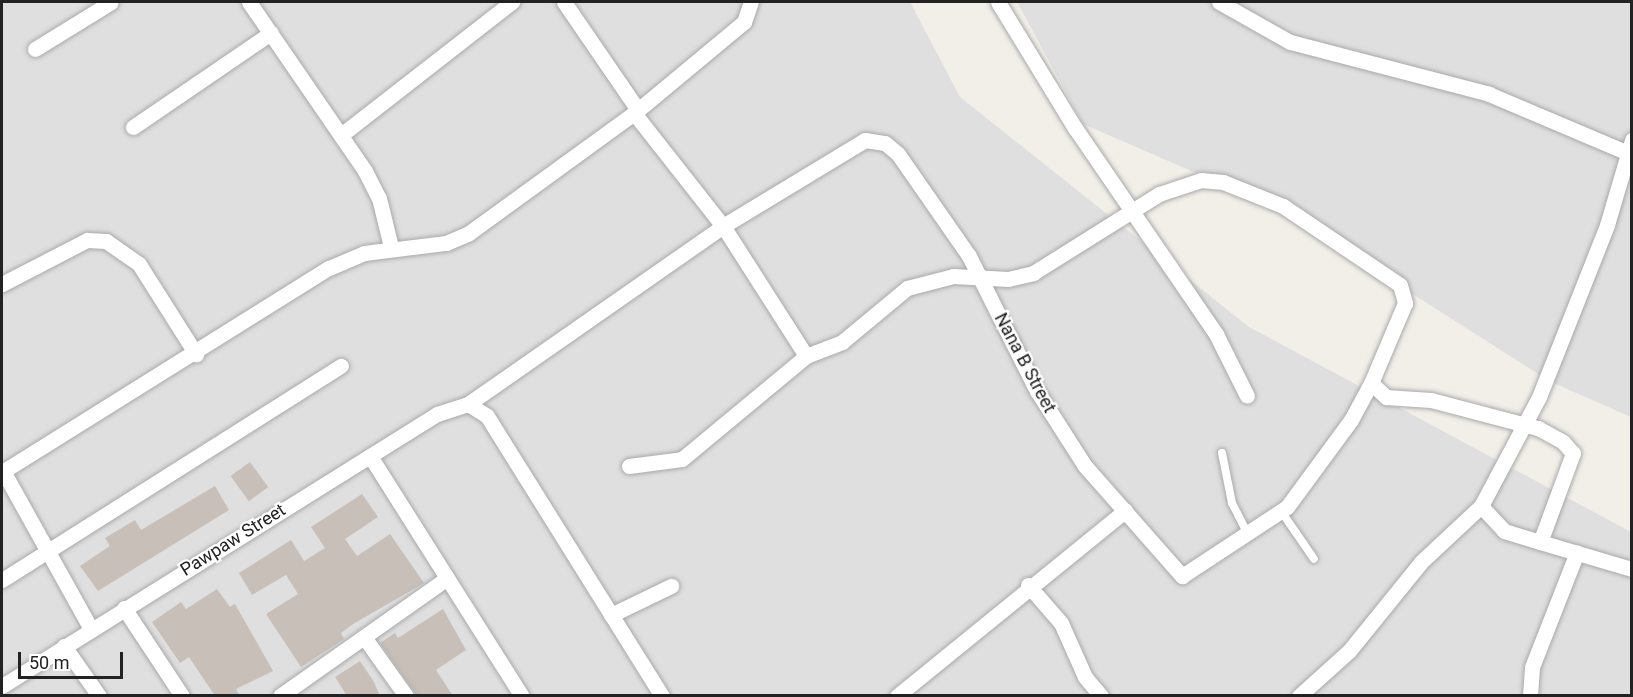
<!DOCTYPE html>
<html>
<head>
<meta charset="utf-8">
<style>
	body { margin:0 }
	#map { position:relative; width:1633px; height:697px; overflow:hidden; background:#f2efe9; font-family:Roboto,sans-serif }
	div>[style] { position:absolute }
	.residential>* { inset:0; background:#e0dfdf }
	.building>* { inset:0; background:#c7bfb8; transform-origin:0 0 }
	.roads { filter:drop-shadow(0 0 2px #a9a9a9) drop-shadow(0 0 2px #a9a9a9) }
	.service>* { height:8px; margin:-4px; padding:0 4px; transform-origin:4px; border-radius:4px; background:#fff }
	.minor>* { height:15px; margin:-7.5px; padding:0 7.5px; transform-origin:7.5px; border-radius:7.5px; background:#fff }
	span { translate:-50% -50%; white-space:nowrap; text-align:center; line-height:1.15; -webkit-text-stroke:4.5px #fff; paint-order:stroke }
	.street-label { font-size:18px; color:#222 }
	.frame { position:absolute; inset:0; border:3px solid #222; pointer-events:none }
	.scale { position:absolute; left:18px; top:652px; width:105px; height:27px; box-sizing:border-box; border:3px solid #222; border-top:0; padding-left:8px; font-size:18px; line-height:21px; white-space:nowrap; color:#222; -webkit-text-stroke:4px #fff; paint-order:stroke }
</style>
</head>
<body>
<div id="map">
	<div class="residential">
		<i style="clip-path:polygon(2px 2px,910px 2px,960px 97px,1249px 327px,1631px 532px,1631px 695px,2px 695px)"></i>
		<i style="clip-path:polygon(1017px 2px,1631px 2px,1631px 417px,1549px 381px,1281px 210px,1083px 124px)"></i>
	</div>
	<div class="building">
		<i style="left:250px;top:462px;width:31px;height:24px;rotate:54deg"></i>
		<i style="clip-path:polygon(215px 486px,229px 510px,98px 591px,80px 566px,110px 546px,105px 538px,135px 520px,141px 530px)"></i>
		<i style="clip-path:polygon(362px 494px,378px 517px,345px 539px,357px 556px,390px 534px,424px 583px,353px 624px,341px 633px,344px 639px,301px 667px,266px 614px,298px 594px,286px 575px,252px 595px,239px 573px,291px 540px,304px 561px,325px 548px,311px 527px)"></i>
		<i style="clip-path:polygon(217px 589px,230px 607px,235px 604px,273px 671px,236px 689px,240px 696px,215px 696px,189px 657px,180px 663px,152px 622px,181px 602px,186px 609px)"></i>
		<i style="clip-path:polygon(443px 609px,466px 650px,436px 670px,453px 696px,417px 696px,380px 643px,395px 633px,398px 638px)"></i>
		<i style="clip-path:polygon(360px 661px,374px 682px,380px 696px,347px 696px,335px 677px)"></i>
	</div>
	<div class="roads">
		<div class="service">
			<i style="left:1222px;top:453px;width:51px;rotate:78.7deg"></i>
			<i style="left:1232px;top:503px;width:34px;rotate:63deg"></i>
			<i style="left:1281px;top:511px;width:58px;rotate:55.5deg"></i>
		</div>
		<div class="minor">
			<i style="left:249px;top:2px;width:205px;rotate:55.5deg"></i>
			<i style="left:365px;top:171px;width:30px;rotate:63deg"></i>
			<i style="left:379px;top:198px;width:50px;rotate:76.2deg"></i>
			<i style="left:564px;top:2px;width:131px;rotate:55.6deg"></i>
			<i style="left:998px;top:2px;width:148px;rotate:58.6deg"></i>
			<i style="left:1075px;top:128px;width:250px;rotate:55.6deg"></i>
			<i style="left:1216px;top:334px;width:69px;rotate:63.4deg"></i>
			<i style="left:1219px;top:2px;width:81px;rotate:29.4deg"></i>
			<i style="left:1290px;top:42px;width:206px;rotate:14.6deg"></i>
			<i style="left:1489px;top:94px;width:151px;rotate:23deg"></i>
			<i style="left:35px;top:49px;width:89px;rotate:-31.7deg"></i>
			<i style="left:634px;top:113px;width:144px;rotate:51.8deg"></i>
			<i style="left:723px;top:226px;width:154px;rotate:57.4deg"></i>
			<i style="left:133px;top:127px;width:167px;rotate:-34.3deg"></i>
			<i style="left:341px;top:135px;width:217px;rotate:-37.9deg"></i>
			<i style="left:2px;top:284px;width:96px;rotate:-27.4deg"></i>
			<i style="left:87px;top:240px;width:19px;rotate:3deg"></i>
			<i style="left:106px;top:241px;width:40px;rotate:34.9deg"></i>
			<i style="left:139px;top:264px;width:107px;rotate:57.7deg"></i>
			<i style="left:468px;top:404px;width:311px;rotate:-34.9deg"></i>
			<i style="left:723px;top:226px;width:166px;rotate:-31.2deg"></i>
			<i style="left:865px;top:140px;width:20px;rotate:9deg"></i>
			<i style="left:885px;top:143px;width:17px;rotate:40deg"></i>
			<i style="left:898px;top:154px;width:124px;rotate:55.2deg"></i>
			<i style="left:969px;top:256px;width:151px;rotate:63.3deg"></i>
			<i style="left:1037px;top:391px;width:89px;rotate:57.4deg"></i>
			<i style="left:1085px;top:466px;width:147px;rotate:48.6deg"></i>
			<i style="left:1182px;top:576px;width:126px;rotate:-33.3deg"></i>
			<i style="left:1287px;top:507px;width:108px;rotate:-53.7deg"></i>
			<i style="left:1351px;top:420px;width:42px;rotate:-61.6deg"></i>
			<i style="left:370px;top:456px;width:284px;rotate:57.7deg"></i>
			<i style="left:629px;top:466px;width:53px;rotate:-7.5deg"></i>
			<i style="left:682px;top:459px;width:161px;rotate:-39.7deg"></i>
			<i style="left:806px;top:356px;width:39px;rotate:-21deg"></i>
			<i style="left:842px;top:342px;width:85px;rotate:-39.7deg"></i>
			<i style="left:907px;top:288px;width:48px;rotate:-14.6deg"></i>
			<i style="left:953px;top:276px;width:55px;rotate:3.1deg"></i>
			<i style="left:1008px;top:279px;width:26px;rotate:-13deg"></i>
			<i style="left:1033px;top:273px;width:149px;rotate:-32.1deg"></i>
			<i style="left:1159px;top:194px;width:44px;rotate:-18.4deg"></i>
			<i style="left:1201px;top:180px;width:22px;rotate:5deg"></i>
			<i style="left:1223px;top:182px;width:65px;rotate:21.8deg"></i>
			<i style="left:1283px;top:206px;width:141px;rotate:34deg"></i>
			<i style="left:1400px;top:285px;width:19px;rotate:74deg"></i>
			<i style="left:1405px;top:303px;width:87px;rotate:113deg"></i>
			<i style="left:1371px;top:383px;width:21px;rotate:43deg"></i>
			<i style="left:1386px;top:397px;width:45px;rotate:3.8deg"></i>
			<i style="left:1431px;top:400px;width:111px;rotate:14.7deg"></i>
			<i style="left:1538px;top:428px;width:29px;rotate:29deg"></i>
			<i style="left:1563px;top:442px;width:15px;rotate:48deg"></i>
			<i style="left:1573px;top:453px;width:95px;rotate:110.3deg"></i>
			<i style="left:1540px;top:542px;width:96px;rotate:16.4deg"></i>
			<i style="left:3px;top:471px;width:181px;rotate:60.9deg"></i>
			<i style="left:2px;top:472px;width:385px;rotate:-32deg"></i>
			<i style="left:329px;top:268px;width:38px;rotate:-23deg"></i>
			<i style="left:364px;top:253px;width:83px;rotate:-7deg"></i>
			<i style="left:446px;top:243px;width:25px;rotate:-23deg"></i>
			<i style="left:469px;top:233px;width:209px;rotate:-36deg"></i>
			<i style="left:638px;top:110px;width:138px;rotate:-39.7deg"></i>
			<i style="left:744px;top:22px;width:21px;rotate:-71deg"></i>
			<i style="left:1481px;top:506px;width:34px;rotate:47deg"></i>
			<i style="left:1504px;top:531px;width:38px;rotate:17deg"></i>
			<i style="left:2px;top:580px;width:401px;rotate:-32.3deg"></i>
			<i style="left:1028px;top:585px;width:50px;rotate:49deg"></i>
			<i style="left:1061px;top:623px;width:59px;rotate:66deg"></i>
			<i style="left:1085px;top:677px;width:25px;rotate:50deg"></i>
			<i style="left:124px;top:608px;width:105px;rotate:56.6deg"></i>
			<i style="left:611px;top:615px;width:67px;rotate:-25.8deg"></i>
			<i style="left:364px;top:637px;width:72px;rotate:54.6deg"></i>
			<i style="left:64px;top:646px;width:61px;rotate:55deg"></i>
			<i style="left:2px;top:686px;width:513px;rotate:-32.02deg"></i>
			<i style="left:437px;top:414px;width:33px;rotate:-18deg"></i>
			<i style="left:468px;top:404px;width:22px;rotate:32deg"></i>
			<i style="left:487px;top:416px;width:330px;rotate:58deg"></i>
			<i style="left:280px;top:696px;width:204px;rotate:-35.2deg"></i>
			<i style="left:897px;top:696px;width:294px;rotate:-39.1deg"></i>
			<i style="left:1299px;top:696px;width:67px;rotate:-42deg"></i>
			<i style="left:1349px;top:651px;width:114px;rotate:-51deg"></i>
			<i style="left:1421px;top:562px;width:82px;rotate:-43deg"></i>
			<i style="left:1481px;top:506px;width:123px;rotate:-62deg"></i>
			<i style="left:1539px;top:397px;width:185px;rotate:-68.4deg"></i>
			<i style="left:1607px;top:225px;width:89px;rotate:-73.6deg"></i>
			<i style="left:1530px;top:696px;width:29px;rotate:-86deg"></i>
			<i style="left:1532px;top:667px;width:123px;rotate:-68.6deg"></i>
		</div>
	</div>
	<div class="street-label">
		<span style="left:1025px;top:363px;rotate:62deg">Nana B Street</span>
		<span style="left:233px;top:540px;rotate:-32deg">Pawpaw Street</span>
	</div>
	<div class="frame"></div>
	<div class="scale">50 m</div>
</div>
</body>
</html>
